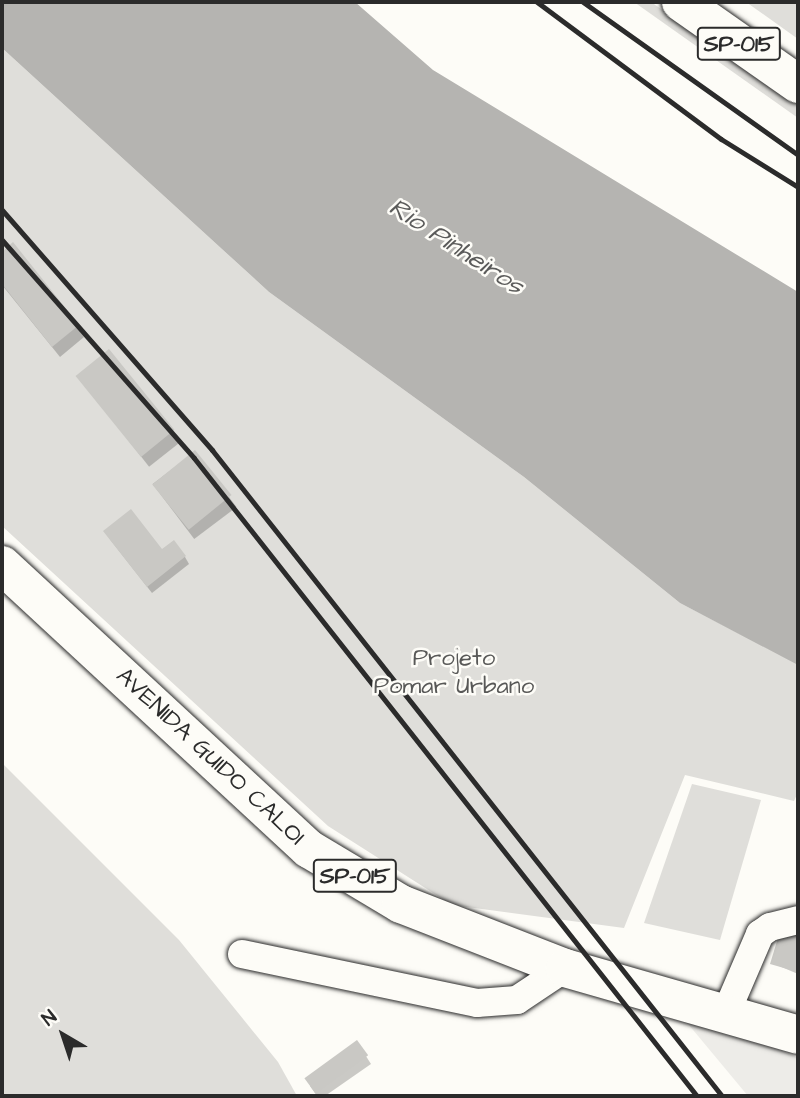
<!DOCTYPE html>
<html>
<head>
<meta charset="utf-8">
<style>
	body { margin:0 }
	#map { position:relative; width:800px; height:1098px; overflow:hidden; background:#fdfcf7; font-family:"Architects Daughter",sans-serif }
	div>[style] { position:absolute }
	.built>* { inset:0; background:#edece8 }
	.green>* { inset:0; background:#dfdeda }
	.water>* { inset:0; background:#b5b4b1 }
	.shadow>* { inset:0; background:#0003; transform-origin:0 0 }
	.building>* { inset:0; background:#c9c8c4; transform-origin:0 0 }
	.roads { filter:drop-shadow(0 0 2px #2b2b2b) drop-shadow(0 0 2px #2b2b2b) }
	.minor>* { height:28px; margin:-14px; padding:0 14px; transform-origin:14px; border-radius:14px; background:#fdfcf7 }
	.highway>* { height:38px; margin:-19px; padding:0 19px; transform-origin:19px; border-radius:19px; background:#fdfcf7 }
	.rail>* { height:5px; margin:-2.5px; padding:0 2.5px; transform-origin:2.5px; border-radius:2.5px; background:#2b2b2b }
	span { translate:-50% -50%; white-space:nowrap; text-align:center; line-height:1.15; -webkit-text-stroke:5px #fdfcf7; paint-order:stroke }
	.shield-label span { padding:2px 5px; background:#fdfcf7; border:2px solid; border-radius:5px; -webkit-text-stroke-width:0 }
	.shield-label { font-size:23px; color:#2b2b2b; font-weight:700 }
	.park-label { font-size:24px; color:#585857 }
	.street-label { font-size:24px; color:#2b2b2b }
	.water-label { font-size:26px; color:#5b5b5a; font-style:italic }
	.frame { position:absolute; inset:0; border:4px solid #2b2b2b; pointer-events:none }
	.north { position:absolute; left:28px; top:1000px; width:70px; height:70px; -webkit-text-stroke:5px #fdfcf7; paint-order:stroke; rotate:321deg; font-size:19px; font-weight:700; line-height:28px; text-align:center; color:#2b2b2b }
	.north::after { content:''; display:block; margin:auto; width:24px; height:32px; background:#2b2b2b; clip-path:polygon(50% 0,100% 100%,50% 72%,0 100%) }
</style>
</head>
<body>
<div id="map">
	<div class="built">
		<i style="clip-path:polygon(669px 1001px,798px 1058px,798px 1096px,748px 1096px)"></i>
	</div>
	<div class="green">
		<i style="clip-path:polygon(634px 2px,651px 2px,798px 105px,798px 118px)"></i>
		<i style="clip-path:polygon(746px 2px,798px 2px,798px 39px,784px 29px)"></i>
		<i style="clip-path:polygon(2px 48px,269px 292px,524px 477px,680px 603px,798px 664px,798px 792px,794px 801px,685px 775px,624px 928px,452px 905px,328px 826px,2px 526px)"></i>
		<i style="clip-path:polygon(2px 763px,179px 940px,278px 1062px,297px 1096px,2px 1096px)"></i>
		<i style="clip-path:polygon(692px 784px,761px 800px,720px 940px,644px 923px)"></i>
	</div>
	<div class="water">
		<i style="clip-path:polygon(2px 2px,355px 2px,433px 70px,798px 292px,798px 665px,680px 603px,524px 477px,269px 292px,2px 48px)"></i>
	</div>
	<div class="shadow">
		<i style="clip-path:polygon(13px 245px,84px 337px,60px 357px,2px 285px,2px 254px)"></i>
		<i style="left:109px;top:352px;width:115px;height:39px;rotate:52deg"></i>
		<i style="left:195px;top:452px;width:69px;height:53px;rotate:53deg"></i>
		<i style="clip-path:polygon(109px 538px,185px 557px,189px 564px,152px 593px)"></i>
		<i style="clip-path:polygon(782px 930px,798px 935px,798px 974px,772px 963px)"></i>
		<i style="clip-path:polygon(357px 1042px,371px 1064px,325px 1096px,317px 1096px,310px 1086px)"></i>
	</div>
	<div class="building">
		<i style="clip-path:polygon(13px 242px,79px 325px,52px 347px,2px 284px,2px 252px)"></i>
		<i style="left:109px;top:349px;width:104px;height:43px;rotate:51deg"></i>
		<i style="left:195px;top:450px;width:58px;height:55px;rotate:51deg"></i>
		<i style="clip-path:polygon(131px 509px,162px 549px,174px 540px,186px 556px,147px 587px,103px 531px)"></i>
		<i style="clip-path:polygon(781px 928px,798px 933px,798px 972px,770px 964px)"></i>
		<i style="left:357px;top:1040px;width:19px;height:65px;rotate:54deg"></i>
	</div>
	<div class="roads">
		<div class="minor">
			<i style="left:242px;top:954px;width:240px;rotate:11.8deg"></i>
			<i style="left:477px;top:1003px;width:40px;rotate:-4.3deg"></i>
			<i style="left:517px;top:1000px;width:58px;rotate:-33.7deg"></i>
			<i style="left:726px;top:1013px;width:86px;rotate:-66.7deg"></i>
			<i style="left:760px;top:934px;width:12px;rotate:-35deg"></i>
			<i style="left:770px;top:927px;width:29px;rotate:-14deg"></i>
		</div>
		<div class="highway">
			<i style="left:681px;top:2px;width:143px;rotate:35deg"></i>
			<i style="left:2px;top:565px;width:418px;rotate:42.8deg"></i>
			<i style="left:309px;top:849px;width:107px;rotate:30.9deg"></i>
			<i style="left:401px;top:904px;width:176px;rotate:21.3deg"></i>
			<i style="left:565px;top:968px;width:242px;rotate:16deg"></i>
		</div>
	</div>
	<div class="rail">
		<i style="left:537px;top:2px;width:229px;rotate:36.7deg"></i>
		<i style="left:721px;top:139px;width:91px;rotate:31.9deg"></i>
		<i style="left:583px;top:2px;width:264px;rotate:35.4deg"></i>
		<i style="left:2px;top:210px;width:319px;rotate:48.8deg"></i>
		<i style="left:212px;top:450px;width:823px;rotate:51.71deg"></i>
		<i style="left:2px;top:240px;width:290px;rotate:48.6deg"></i>
		<i style="left:194px;top:458px;width:812px;rotate:51.75deg"></i>
	</div>
	<div class="shield-label">
		<span style="left:739px;top:44px">SP-015</span>
		<span style="left:355px;top:876px">SP-015</span>
	</div>
	<div class="park-label">
		<span style="left:454px;top:673px">Projeto<br>Pomar Urbano</span>
	</div>
	<div class="street-label">
		<span style="left:210px;top:757px;rotate:43deg">AVENIDA GUIDO CALOI</span>
	</div>
	<div class="water-label">
		<span style="left:456px;top:247px;rotate:33deg">Rio Pinheiros</span>
	</div>
	<div class="frame"></div>
	<div class="north">N</div>
</div>
</body>
</html>
